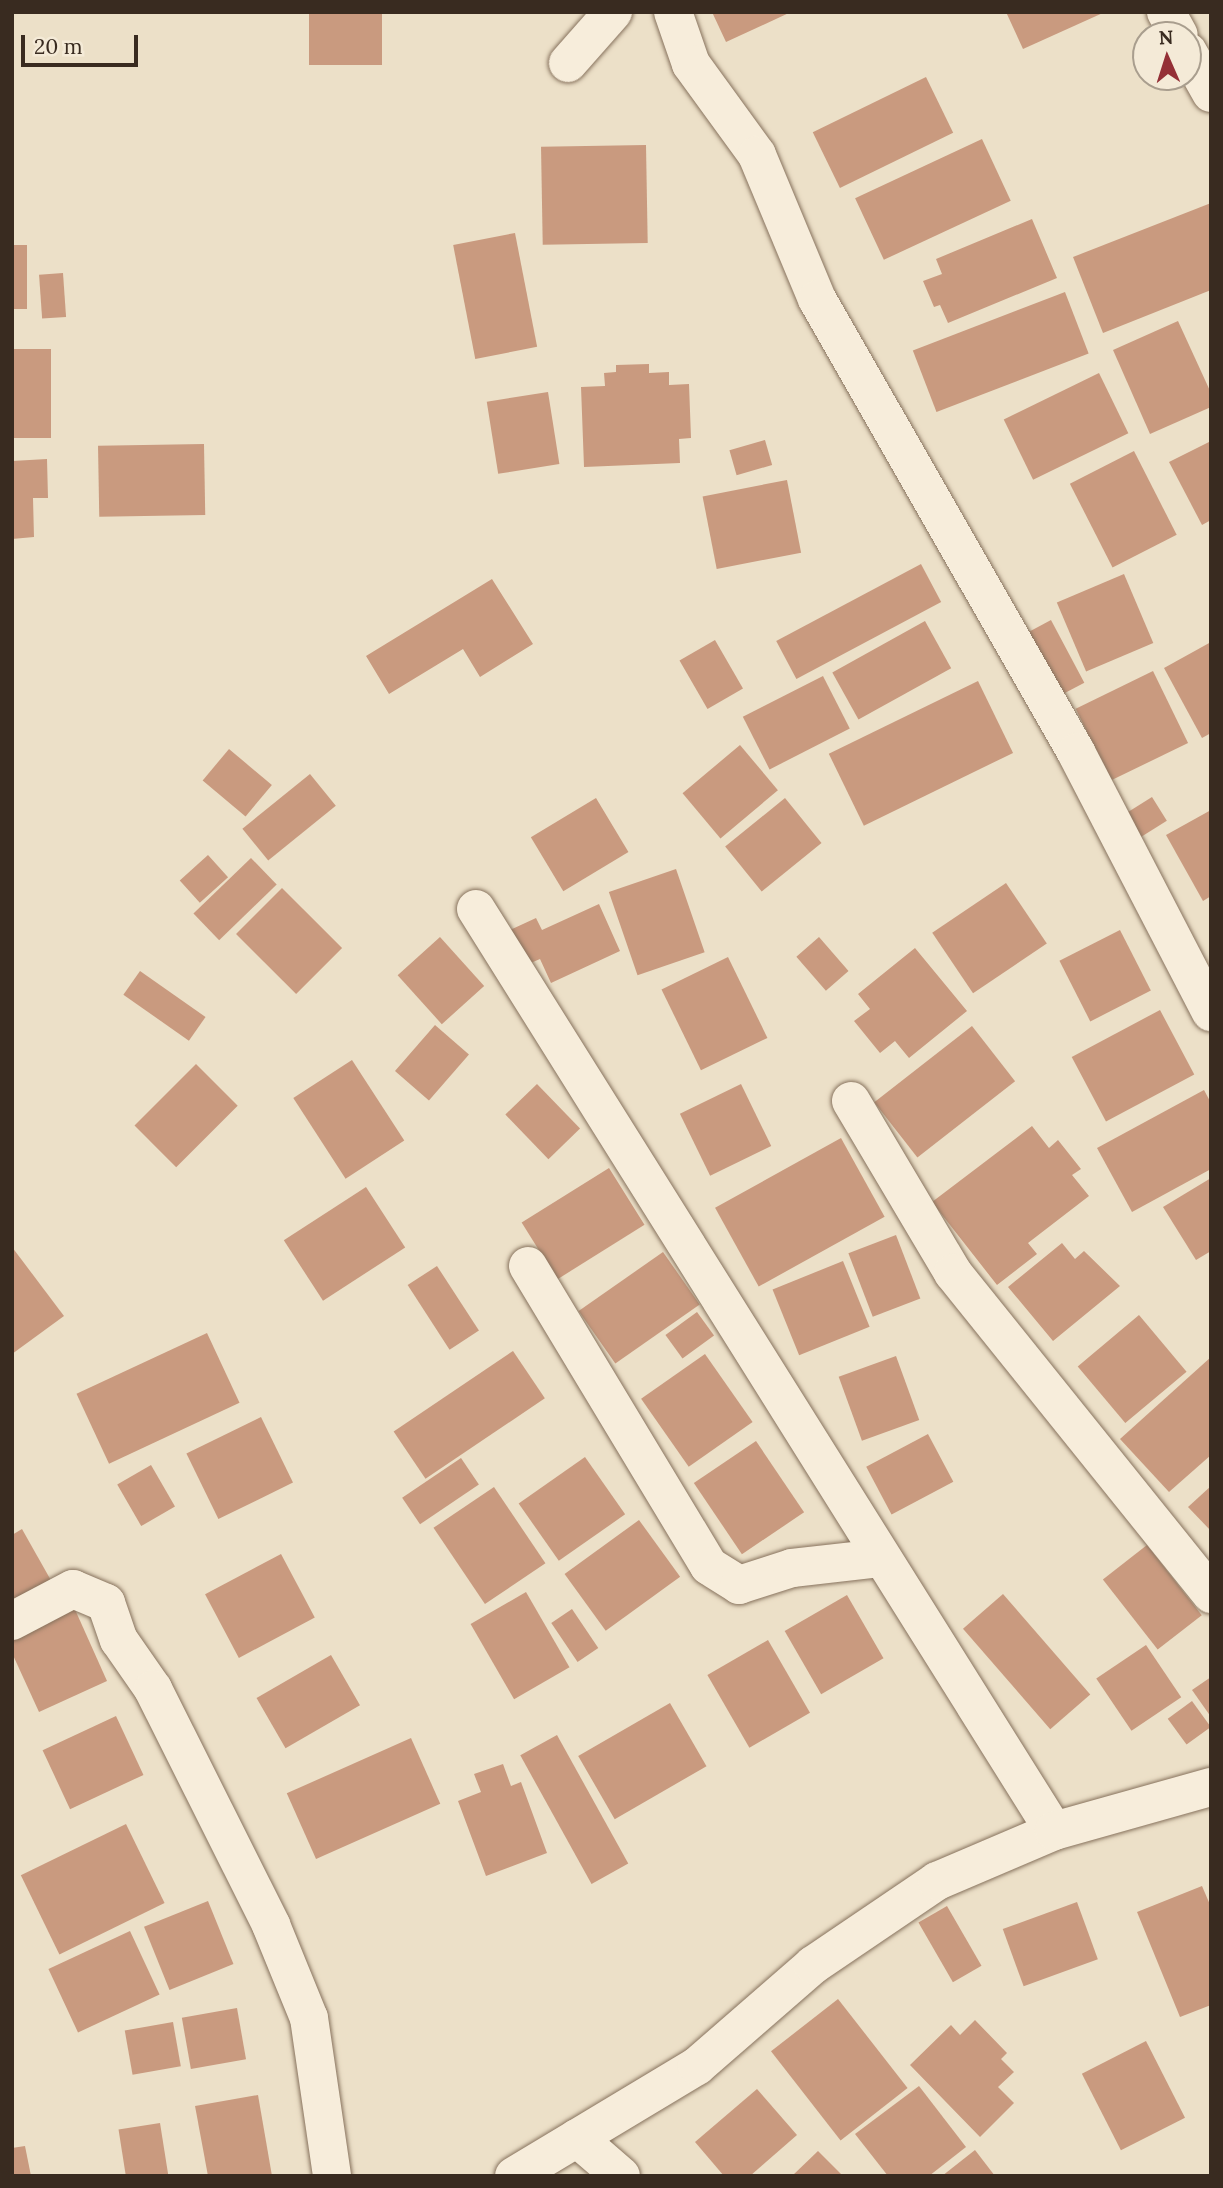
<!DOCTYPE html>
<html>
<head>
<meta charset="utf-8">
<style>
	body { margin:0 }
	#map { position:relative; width:1223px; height:2188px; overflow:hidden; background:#ece0c8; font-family:Lora,serif }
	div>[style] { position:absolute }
	.building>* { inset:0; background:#c99a7f; transform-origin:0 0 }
	.roads { filter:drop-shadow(0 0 2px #87725d) drop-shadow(0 0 2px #87725d) }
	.minor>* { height:38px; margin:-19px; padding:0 19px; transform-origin:19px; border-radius:19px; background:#f7eddb }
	span { translate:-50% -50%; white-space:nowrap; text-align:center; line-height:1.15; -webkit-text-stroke:7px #f4ead7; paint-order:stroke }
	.frame { position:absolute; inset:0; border:14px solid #392b20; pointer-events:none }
	.north { position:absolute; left:1132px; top:21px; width:70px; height:70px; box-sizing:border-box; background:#f4ead7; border:2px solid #a99e8e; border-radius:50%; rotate:357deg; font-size:19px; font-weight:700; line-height:28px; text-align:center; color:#392b20 }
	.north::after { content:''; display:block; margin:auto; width:24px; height:32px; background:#943036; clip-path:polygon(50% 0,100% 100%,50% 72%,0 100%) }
	.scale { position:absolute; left:21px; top:35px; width:117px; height:32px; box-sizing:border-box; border:4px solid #392b20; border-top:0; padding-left:9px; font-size:21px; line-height:24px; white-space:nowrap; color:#392b20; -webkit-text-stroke:5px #f4ead7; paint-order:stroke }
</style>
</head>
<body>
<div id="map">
	<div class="building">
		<i style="left:309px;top:12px;width:73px;height:53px"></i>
		<i style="clip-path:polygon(712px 12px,791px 12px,726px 42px)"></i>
		<i style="clip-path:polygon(1006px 12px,1105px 12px,1023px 49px)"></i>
		<i style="left:926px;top:77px;width:62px;height:126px;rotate:64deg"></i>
		<i style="left:982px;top:139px;width:68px;height:140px;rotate:65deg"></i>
		<i style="left:646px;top:145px;width:98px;height:105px;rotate:89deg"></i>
		<i style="clip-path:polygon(1211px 203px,1211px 290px,1103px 333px,1073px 257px)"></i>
		<i style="clip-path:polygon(1032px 219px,1057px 278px,948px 323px,940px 305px,934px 307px,923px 281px,942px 274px,936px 259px)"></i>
		<i style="left:515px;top:233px;width:116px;height:63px;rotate:79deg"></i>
		<i style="left:12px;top:245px;width:15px;height:64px"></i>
		<i style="left:63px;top:273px;width:44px;height:24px;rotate:86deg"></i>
		<i style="left:1065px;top:292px;width:66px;height:163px;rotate:69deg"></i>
		<i style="clip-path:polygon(1178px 321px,1211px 393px,1211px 407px,1150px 434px,1113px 350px)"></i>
		<i style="left:12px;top:349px;width:39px;height:89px"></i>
		<i style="clip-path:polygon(649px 364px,649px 373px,669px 372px,669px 385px,689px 384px,691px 438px,679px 439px,680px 463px,584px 467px,581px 387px,605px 386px,604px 373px,616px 372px,616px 365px)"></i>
		<i style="left:1099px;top:373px;width:67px;height:106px;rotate:64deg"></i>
		<i style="left:548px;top:392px;width:73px;height:62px;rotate:81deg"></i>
		<i style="left:765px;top:440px;width:26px;height:37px;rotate:74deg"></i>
		<i style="clip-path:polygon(1211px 441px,1211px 520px,1202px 525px,1169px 462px)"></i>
		<i style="left:204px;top:444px;width:71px;height:106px;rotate:89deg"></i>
		<i style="left:1134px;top:451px;width:94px;height:72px;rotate:63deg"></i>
		<i style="clip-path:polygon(47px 459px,48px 498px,33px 498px,34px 537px,12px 539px,12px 461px)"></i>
		<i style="left:787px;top:480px;width:74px;height:86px;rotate:79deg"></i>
		<i style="left:921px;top:564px;width:43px;height:164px;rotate:62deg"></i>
		<i style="left:1124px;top:574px;width:75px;height:73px;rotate:67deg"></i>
		<i style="clip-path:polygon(492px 579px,533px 644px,480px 677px,463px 649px,389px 694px,366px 656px)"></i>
		<i style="left:1051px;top:620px;width:71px;height:28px;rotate:62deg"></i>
		<i style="left:925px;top:621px;width:54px;height:106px;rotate:61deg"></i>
		<i style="left:715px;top:640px;width:56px;height:41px;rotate:60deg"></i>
		<i style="clip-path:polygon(1211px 642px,1211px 733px,1202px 738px,1164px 668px)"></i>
		<i style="left:1153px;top:671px;width:80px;height:86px;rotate:64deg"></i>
		<i style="left:823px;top:676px;width:59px;height:90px;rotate:63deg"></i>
		<i style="left:978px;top:681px;width:80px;height:166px;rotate:64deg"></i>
		<i style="left:740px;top:745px;width:59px;height:75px;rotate:50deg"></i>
		<i style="left:229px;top:749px;width:56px;height:41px;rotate:40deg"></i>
		<i style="left:310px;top:774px;width:41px;height:87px;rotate:51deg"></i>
		<i style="left:1152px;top:797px;width:28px;height:39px;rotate:58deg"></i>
		<i style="left:596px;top:798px;width:63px;height:76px;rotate:59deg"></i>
		<i style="left:785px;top:798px;width:58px;height:77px;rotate:51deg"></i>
		<i style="clip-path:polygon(1211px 810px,1211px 896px,1203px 901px,1166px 835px)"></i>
		<i style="left:208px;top:855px;width:30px;height:38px;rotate:48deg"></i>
		<i style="left:251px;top:858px;width:37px;height:80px;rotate:46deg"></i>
		<i style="left:676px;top:869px;width:88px;height:71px;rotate:71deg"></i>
		<i style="left:1006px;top:883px;width:73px;height:89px;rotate:56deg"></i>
		<i style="left:282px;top:888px;width:85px;height:65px;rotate:45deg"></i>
		<i style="clip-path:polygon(599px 904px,620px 951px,551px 983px,540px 959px,526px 965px,510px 930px,536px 918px,542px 930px)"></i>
		<i style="left:1120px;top:930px;width:68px;height:68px;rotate:63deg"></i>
		<i style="left:440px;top:937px;width:66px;height:57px;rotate:48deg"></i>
		<i style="left:819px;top:937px;width:45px;height:30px;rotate:49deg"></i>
		<i style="clip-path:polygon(915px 948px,967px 1011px,909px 1058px,895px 1041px,880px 1053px,854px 1021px,870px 1009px,858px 994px)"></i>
		<i style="left:728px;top:957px;width:90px;height:74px;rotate:64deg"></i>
		<i style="left:140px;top:971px;width:80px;height:29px;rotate:35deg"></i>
		<i style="left:1160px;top:1010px;width:73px;height:100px;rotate:62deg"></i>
		<i style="left:435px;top:1025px;width:45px;height:61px;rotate:41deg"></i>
		<i style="left:972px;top:1026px;width:70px;height:124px;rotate:52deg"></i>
		<i style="left:352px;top:1060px;width:96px;height:70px;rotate:57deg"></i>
		<i style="left:196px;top:1064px;width:59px;height:87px;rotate:45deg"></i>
		<i style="left:537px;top:1084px;width:62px;height:44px;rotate:46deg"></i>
		<i style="left:741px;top:1084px;width:69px;height:68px;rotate:64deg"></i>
		<i style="clip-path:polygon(1204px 1090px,1211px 1103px,1211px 1169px,1132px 1212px,1097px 1148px)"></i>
		<i style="clip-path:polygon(1032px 1126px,1049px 1148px,1058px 1140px,1081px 1169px,1072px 1175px,1089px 1196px,1028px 1243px,1037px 1254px,997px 1285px,932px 1202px)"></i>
		<i style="left:841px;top:1138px;width:90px;height:144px;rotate:61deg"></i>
		<i style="left:609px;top:1168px;width:67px;height:103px;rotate:58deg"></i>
		<i style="clip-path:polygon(1211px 1178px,1211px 1251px,1196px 1260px,1163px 1207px)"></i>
		<i style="left:366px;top:1187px;width:72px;height:98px;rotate:57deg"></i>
		<i style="left:896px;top:1235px;width:68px;height:51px;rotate:69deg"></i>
		<i style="clip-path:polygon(1062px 1243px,1075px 1259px,1084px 1251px,1120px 1286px,1053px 1341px,1008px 1287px)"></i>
		<i style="clip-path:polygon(12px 1247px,64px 1316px,12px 1354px)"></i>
		<i style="left:663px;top:1252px;width:64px;height:103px;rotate:55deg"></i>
		<i style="left:843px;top:1261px;width:71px;height:76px;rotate:68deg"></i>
		<i style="left:437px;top:1266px;width:77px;height:35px;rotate:57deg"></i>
		<i style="left:697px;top:1312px;width:29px;height:39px;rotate:54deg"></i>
		<i style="left:1139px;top:1315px;width:74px;height:80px;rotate:50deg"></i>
		<i style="left:207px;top:1333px;width:77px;height:144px;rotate:65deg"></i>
		<i style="left:513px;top:1351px;width:57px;height:144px;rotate:56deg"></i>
		<i style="left:705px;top:1354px;width:83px;height:78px;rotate:55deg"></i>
		<i style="left:896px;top:1356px;width:68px;height:61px;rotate:70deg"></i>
		<i style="clip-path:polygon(1211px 1357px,1211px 1455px,1169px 1492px,1120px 1439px)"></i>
		<i style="left:261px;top:1417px;width:73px;height:83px;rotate:64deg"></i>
		<i style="left:928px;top:1434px;width:54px;height:70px;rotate:62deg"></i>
		<i style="left:756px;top:1441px;width:86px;height:75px;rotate:56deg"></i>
		<i style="left:585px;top:1457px;width:70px;height:81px;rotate:55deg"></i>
		<i style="left:461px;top:1458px;width:32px;height:71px;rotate:56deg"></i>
		<i style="left:151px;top:1465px;width:48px;height:39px;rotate:60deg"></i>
		<i style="clip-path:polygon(1211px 1486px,1211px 1531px,1188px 1507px)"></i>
		<i style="left:494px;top:1487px;width:92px;height:73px;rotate:56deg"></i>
		<i style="left:639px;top:1520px;width:70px;height:92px;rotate:54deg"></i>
		<i style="clip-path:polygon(22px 1529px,53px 1584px,12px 1607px,12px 1535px)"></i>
		<i style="left:1147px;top:1545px;width:89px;height:56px;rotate:52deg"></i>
		<i style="left:281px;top:1554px;width:72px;height:86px;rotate:62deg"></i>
		<i style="left:526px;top:1592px;width:87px;height:64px;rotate:60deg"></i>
		<i style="left:1003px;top:1594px;width:133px;height:53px;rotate:49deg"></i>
		<i style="left:847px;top:1595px;width:73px;height:72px;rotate:60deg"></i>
		<i style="clip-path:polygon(73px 1605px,107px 1681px,39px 1712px,12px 1653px,12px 1633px)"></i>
		<i style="left:572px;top:1609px;width:47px;height:25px;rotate:56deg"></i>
		<i style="left:768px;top:1640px;width:84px;height:70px;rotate:60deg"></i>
		<i style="left:1146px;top:1645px;width:63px;height:60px;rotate:56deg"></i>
		<i style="left:331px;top:1655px;width:58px;height:86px;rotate:60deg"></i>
		<i style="clip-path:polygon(1211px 1677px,1211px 1717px,1192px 1690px)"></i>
		<i style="left:1192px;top:1701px;width:32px;height:30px;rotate:54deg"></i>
		<i style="left:670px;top:1703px;width:73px;height:106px;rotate:60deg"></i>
		<i style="left:116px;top:1716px;width:65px;height:81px;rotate:65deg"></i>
		<i style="left:557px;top:1735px;width:147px;height:42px;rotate:61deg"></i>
		<i style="left:411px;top:1738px;width:72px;height:136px;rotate:66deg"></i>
		<i style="clip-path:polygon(503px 1764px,511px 1786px,521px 1782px,547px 1853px,486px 1876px,458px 1801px,481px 1792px,474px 1774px)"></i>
		<i style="left:126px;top:1824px;width:88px;height:117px;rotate:64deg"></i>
		<i style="clip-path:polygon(1202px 1886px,1211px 1907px,1211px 2005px,1180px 2017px,1137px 1912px)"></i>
		<i style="left:208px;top:1901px;width:68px;height:69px;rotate:68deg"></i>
		<i style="left:1077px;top:1902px;width:61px;height:79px;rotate:70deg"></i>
		<i style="left:947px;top:1906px;width:69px;height:33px;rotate:60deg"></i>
		<i style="left:130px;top:1931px;width:70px;height:90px;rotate:65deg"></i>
		<i style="left:838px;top:1999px;width:113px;height:85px;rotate:52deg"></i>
		<i style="left:237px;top:2008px;width:52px;height:56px;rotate:80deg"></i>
		<i style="clip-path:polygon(975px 2020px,1007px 2053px,1001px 2059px,1014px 2072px,998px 2087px,1014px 2103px,980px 2137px,910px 2065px,951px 2025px,960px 2035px)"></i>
		<i style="left:173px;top:2022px;width:45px;height:49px;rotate:80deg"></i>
		<i style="left:1146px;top:2041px;width:86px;height:72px;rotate:63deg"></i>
		<i style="clip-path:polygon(919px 2086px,966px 2147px,929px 2176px,888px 2176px,855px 2134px)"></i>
		<i style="clip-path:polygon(757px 2089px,797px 2135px,750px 2176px,724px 2176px,695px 2142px)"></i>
		<i style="clip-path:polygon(258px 2095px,272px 2176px,208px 2176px,195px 2106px)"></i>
		<i style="left:160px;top:2123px;width:54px;height:42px;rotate:81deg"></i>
		<i style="clip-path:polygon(25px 2146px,31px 2176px,12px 2176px,12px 2148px)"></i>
		<i style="clip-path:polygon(975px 2150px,995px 2176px,942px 2176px)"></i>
		<i style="clip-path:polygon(818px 2151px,843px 2176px,792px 2176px)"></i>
	</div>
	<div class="roads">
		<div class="minor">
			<i style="left:673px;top:12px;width:55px;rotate:70.9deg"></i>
			<i style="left:691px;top:64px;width:112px;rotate:54deg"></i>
			<i style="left:757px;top:155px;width:156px;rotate:67.4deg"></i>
			<i style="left:817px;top:299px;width:522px;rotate:60.24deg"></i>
			<i style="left:1076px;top:752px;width:293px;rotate:62.6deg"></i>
			<i style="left:1166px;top:12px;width:26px;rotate:61deg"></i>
			<i style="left:1188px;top:52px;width:47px;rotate:60.7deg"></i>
			<i style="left:568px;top:63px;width:68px;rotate:-48.6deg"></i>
			<i style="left:476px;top:909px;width:1088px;rotate:57.92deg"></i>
			<i style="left:851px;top:1101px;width:200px;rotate:59.3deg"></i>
			<i style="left:953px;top:1273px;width:412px;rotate:51.2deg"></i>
			<i style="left:528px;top:1266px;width:350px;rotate:58.9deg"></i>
			<i style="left:709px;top:1566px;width:36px;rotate:32deg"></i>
			<i style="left:739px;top:1585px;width:56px;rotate:-17.8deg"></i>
			<i style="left:792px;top:1568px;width:90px;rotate:-6.4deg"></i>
			<i style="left:12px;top:1621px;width:69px;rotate:-27.7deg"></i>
			<i style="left:73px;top:1589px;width:36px;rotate:23deg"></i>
			<i style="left:106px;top:1603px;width:39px;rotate:71deg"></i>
			<i style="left:119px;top:1640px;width:60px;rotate:55.2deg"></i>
			<i style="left:153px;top:1689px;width:264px;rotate:63.4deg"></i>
			<i style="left:271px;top:1925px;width:100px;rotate:67.8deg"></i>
			<i style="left:309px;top:2018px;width:160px;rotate:81.7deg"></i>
			<i style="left:577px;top:2138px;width:58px;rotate:40.8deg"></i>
			<i style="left:514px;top:2176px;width:214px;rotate:-31deg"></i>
			<i style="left:697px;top:2066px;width:154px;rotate:-41deg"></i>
			<i style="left:813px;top:1965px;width:150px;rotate:-34.1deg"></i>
			<i style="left:937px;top:1881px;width:127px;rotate:-23.1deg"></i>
			<i style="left:1054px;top:1831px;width:163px;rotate:-15.7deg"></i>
		</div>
	</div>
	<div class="frame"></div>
	<div class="north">N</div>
	<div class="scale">20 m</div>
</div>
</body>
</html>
